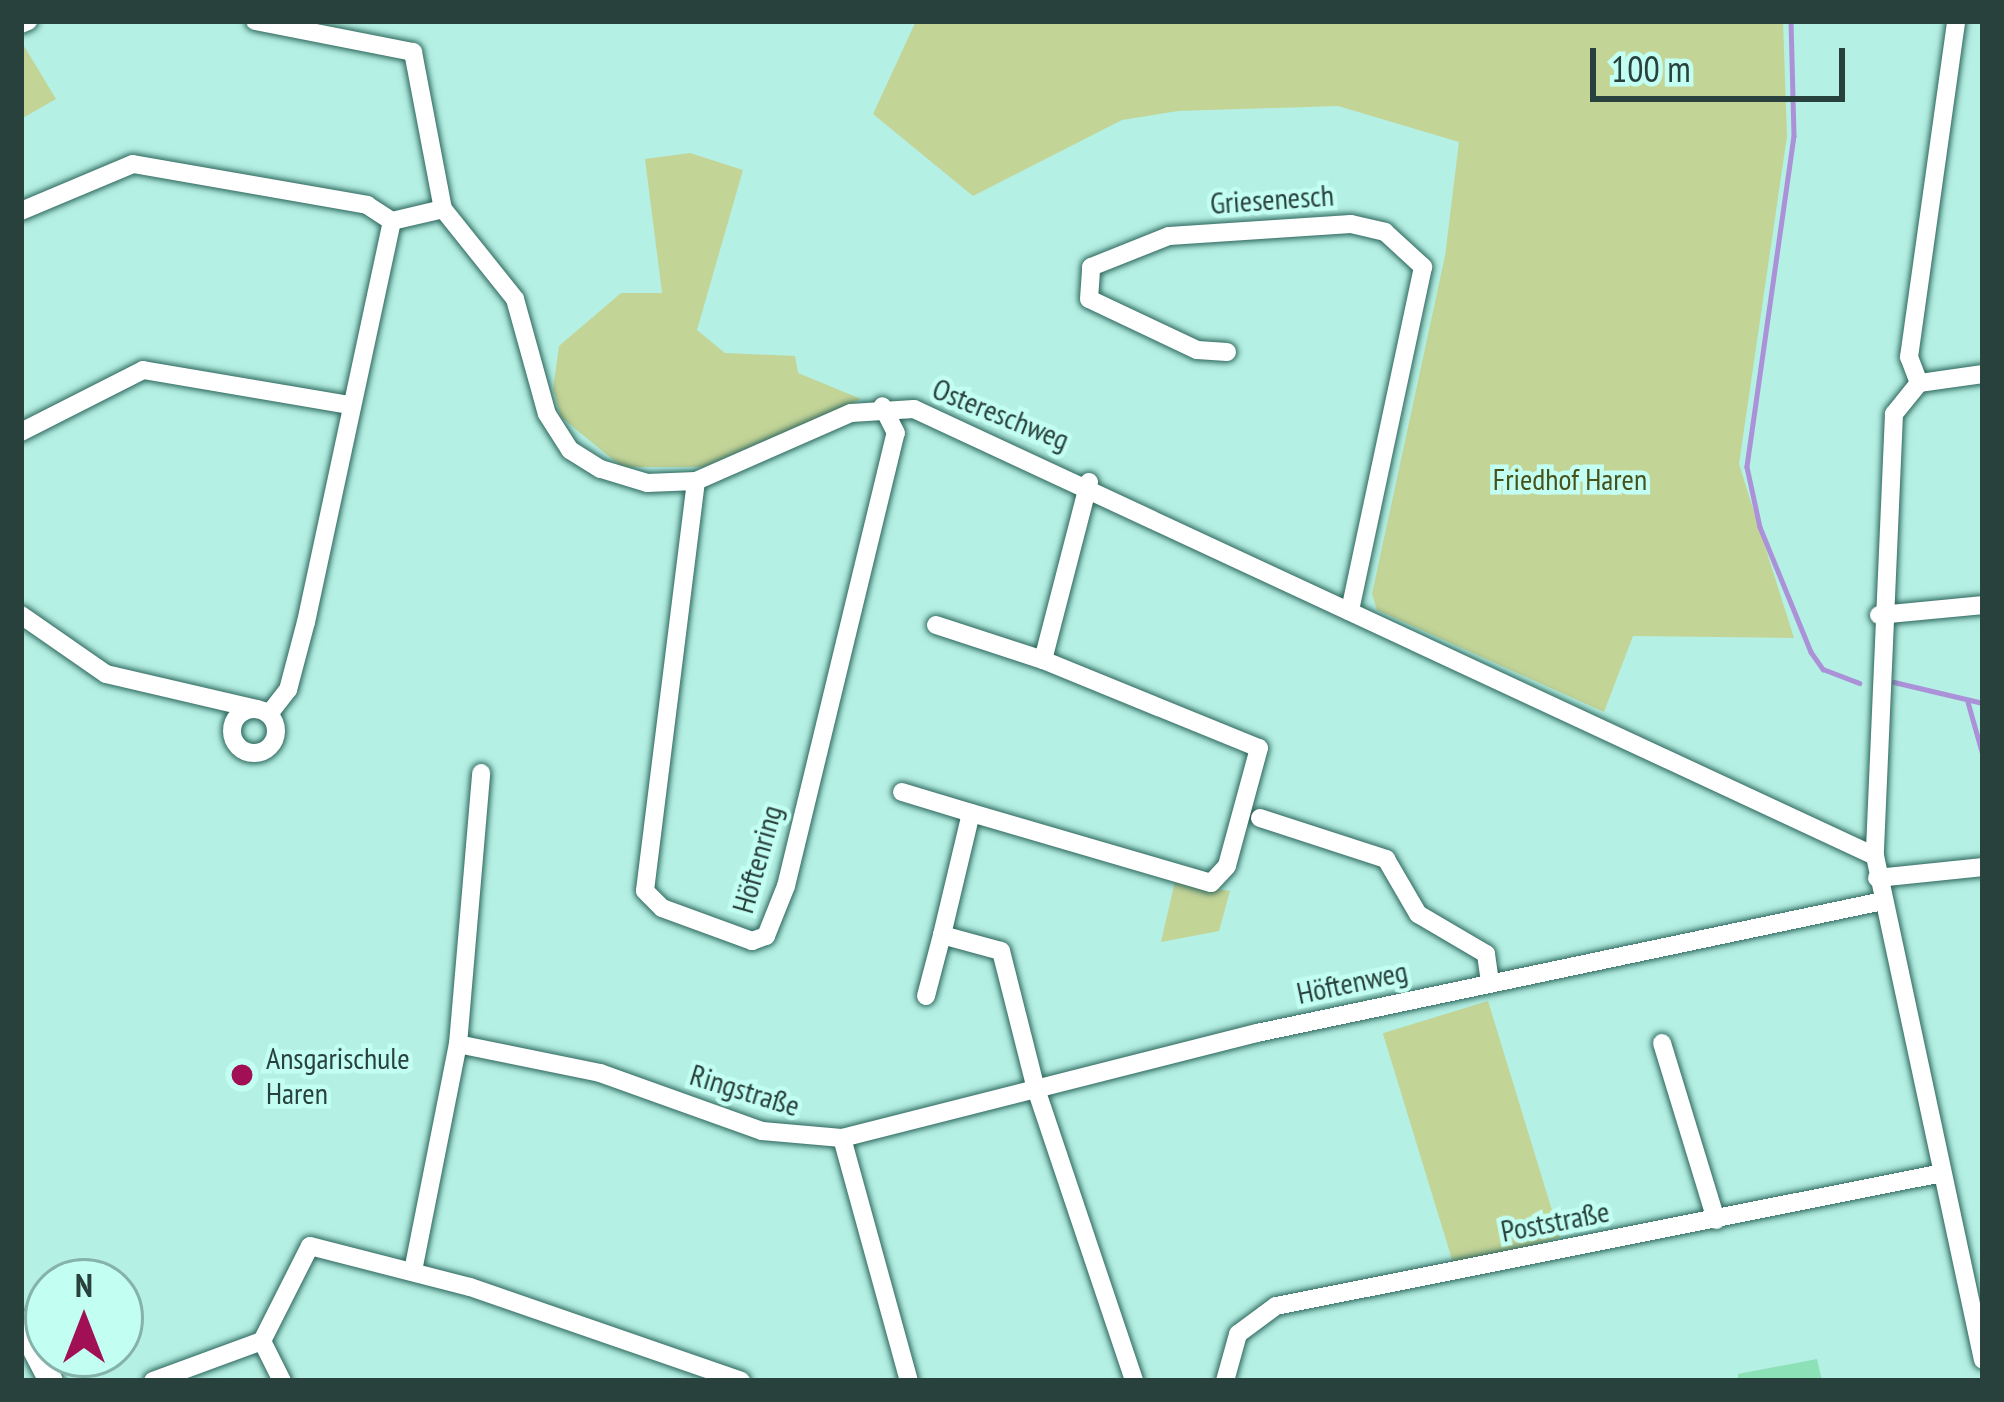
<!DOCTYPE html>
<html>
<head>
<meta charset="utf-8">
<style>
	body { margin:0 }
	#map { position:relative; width:2004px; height:1402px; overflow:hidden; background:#b5f0e4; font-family:"PT Sans Narrow",sans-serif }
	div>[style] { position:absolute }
	.green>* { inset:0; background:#c3d497; transform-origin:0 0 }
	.stream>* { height:4.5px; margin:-2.25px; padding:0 2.25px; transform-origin:2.25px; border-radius:2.25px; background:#ab91d7 }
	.building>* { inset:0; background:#8ce1b6 }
	.roads { filter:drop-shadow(0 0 3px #2c655b) drop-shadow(0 0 3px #2c655b) }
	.minor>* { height:18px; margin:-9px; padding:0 9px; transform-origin:9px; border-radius:9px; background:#fff }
	.minor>.ring { margin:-9px; padding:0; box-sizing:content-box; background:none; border:18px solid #fff; border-radius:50% }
	.major>* { height:24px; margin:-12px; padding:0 12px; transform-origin:12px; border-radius:12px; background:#fff }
	.dots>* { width:33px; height:33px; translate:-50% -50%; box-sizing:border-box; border:6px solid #c2fef1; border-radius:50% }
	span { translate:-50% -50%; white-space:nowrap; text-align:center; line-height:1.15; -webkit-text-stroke:9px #c2fef1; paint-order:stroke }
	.street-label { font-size:30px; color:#29413c }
	.park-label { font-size:30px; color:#46521a }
	.poi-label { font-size:30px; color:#29413c }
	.left { translate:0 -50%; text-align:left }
	.frame { position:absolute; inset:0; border:24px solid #29413c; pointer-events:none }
	.north { position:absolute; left:24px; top:1258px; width:120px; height:120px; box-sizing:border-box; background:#c2fef1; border:3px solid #85b2a9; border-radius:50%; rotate:0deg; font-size:33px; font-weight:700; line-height:48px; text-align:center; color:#29413c }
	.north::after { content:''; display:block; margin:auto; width:42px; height:54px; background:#a10f54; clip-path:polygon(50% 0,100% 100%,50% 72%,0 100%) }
	.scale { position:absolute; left:1590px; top:48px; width:255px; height:54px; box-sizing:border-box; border:6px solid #29413c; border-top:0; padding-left:15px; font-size:36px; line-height:42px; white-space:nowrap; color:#29413c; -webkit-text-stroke:9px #c2fef1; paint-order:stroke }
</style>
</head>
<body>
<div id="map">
	<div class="green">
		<i style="clip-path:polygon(916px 21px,1783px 21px,1787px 136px,1739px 464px,1794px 638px,1633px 636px,1604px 712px,1377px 610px,1372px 594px,1445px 256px,1459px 142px,1338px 106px,1178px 111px,1122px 120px,973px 196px,873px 114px)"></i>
		<i style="clip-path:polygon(21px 41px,56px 99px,21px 119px)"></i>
		<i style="clip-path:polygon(690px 153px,743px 170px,697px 330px,725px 353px,795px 356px,798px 373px,861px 399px,703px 467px,622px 467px,561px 417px,553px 389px,559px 346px,621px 293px,662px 293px,645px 159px)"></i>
		<i style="clip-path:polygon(1175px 881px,1230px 891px,1219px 931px,1161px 942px)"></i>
		<i style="left:1488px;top:1001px;width:247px;height:110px;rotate:73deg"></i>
	</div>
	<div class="stream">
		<i style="left:1791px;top:21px;width:115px;rotate:88.5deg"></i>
		<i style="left:1794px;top:136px;width:334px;rotate:98.1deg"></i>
		<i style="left:1747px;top:467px;width:61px;rotate:77.8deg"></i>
		<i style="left:1760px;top:527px;width:135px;rotate:67.8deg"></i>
		<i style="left:1811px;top:652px;width:21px;rotate:55deg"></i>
		<i style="left:1823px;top:669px;width:39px;rotate:21deg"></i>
		<i style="left:1894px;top:682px;width:91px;rotate:13.3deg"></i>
		<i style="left:1968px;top:702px;width:55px;rotate:74.2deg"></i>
	</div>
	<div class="building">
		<i style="clip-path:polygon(1817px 1359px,1822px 1381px,1738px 1381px,1738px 1374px)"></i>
	</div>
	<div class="roads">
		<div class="minor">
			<i style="left:255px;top:21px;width:161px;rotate:11.1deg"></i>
			<i style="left:413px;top:52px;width:160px;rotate:79.2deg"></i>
			<i style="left:443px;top:209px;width:115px;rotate:51.3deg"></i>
			<i style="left:515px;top:299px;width:119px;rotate:74.5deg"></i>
			<i style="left:547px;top:414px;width:43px;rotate:57.4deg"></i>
			<i style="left:570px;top:450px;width:36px;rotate:32deg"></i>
			<i style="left:601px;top:469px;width:48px;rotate:16.9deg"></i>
			<i style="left:647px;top:483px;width:49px;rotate:-2.3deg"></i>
			<i style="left:696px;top:481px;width:169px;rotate:-23.7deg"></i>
			<i style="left:851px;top:413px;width:63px;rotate:-3.6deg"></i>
			<i style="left:914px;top:409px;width:1060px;rotate:24.95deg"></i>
			<i style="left:21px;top:24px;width:8px;rotate:-23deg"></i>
			<i style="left:21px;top:211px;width:121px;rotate:-22.8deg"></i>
			<i style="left:133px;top:164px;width:238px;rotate:9.9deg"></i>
			<i style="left:367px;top:205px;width:30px;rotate:33deg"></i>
			<i style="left:392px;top:221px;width:52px;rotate:-13.2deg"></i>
			<i style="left:1227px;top:352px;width:30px;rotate:-176deg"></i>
			<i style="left:1197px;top:350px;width:119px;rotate:-154.7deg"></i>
			<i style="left:1089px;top:299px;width:32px;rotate:-86deg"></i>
			<i style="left:1091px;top:267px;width:84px;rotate:-21.7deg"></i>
			<i style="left:1169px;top:236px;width:182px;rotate:-3.8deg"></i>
			<i style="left:1351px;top:224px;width:35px;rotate:13deg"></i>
			<i style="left:1385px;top:232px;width:52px;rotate:42.6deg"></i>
			<i style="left:1423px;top:267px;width:352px;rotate:102deg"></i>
			<i style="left:1983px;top:374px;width:65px;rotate:172deg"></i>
			<i style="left:1919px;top:383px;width:40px;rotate:129deg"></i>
			<i style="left:1894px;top:414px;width:442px;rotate:92.5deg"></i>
			<i style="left:1875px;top:856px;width:515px;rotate:77.91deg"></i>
			<i style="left:1919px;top:383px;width:28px;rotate:-111deg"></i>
			<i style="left:1909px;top:357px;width:339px;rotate:-82deg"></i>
			<i style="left:21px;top:432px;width:137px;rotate:-26.9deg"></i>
			<i style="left:143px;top:370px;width:210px;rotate:9.6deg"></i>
			<i style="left:696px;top:481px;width:413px;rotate:97.1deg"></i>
			<i style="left:645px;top:891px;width:24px;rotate:45deg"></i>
			<i style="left:662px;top:908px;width:96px;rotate:20.1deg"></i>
			<i style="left:752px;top:941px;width:15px;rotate:-20deg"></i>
			<i style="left:766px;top:936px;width:54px;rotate:-68.2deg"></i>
			<i style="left:786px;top:886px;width:466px;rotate:-76.4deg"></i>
			<i style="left:896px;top:433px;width:30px;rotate:-117deg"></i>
			<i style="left:1089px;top:482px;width:184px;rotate:104.5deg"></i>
			<i style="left:1043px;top:660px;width:233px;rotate:22.2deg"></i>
			<i style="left:1259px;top:748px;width:122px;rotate:105.2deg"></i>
			<i style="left:1227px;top:866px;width:23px;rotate:133deg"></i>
			<i style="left:1211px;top:883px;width:250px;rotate:-163.7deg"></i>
			<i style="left:971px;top:813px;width:125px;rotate:103.4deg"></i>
			<i style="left:942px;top:935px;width:61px;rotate:15.2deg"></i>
			<i style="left:1001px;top:951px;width:142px;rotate:75.8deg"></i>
			<i style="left:1036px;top:1089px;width:308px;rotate:71.4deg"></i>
			<i style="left:21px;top:615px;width:103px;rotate:34.8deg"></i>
			<i style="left:106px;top:674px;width:155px;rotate:13.1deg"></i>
			<i style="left:1879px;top:615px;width:104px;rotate:-5.5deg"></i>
			<i style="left:936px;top:625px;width:113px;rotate:18.1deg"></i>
			<i class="ring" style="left:232px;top:709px;width:26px;height:26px"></i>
			<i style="left:269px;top:714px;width:31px;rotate:-52deg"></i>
			<i style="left:288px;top:690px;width:70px;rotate:-75.2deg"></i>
			<i style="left:306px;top:622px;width:410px;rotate:-77.9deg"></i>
			<i style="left:902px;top:792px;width:72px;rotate:16.9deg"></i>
			<i style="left:1260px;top:818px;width:133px;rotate:18deg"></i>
			<i style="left:1386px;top:859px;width:64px;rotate:59.8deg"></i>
			<i style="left:1418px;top:914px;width:79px;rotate:30.5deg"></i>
			<i style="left:1486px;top:954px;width:29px;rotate:82deg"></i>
			<i style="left:1877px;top:878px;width:107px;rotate:-5.9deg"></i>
			<i style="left:926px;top:996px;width:63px;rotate:-75.3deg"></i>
			<i style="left:1662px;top:1043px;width:185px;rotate:73deg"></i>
			<i style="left:458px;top:1044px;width:272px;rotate:-85.1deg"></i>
			<i style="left:842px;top:1138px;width:428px;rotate:-14.2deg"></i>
			<i style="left:1257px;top:1033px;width:635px;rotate:-11.91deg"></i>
			<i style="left:413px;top:1271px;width:231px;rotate:-78.8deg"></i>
			<i style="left:458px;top:1044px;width:145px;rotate:11.5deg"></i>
			<i style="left:600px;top:1073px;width:172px;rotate:19.7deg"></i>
			<i style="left:762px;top:1131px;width:80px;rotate:5deg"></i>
			<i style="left:842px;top:1138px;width:252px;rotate:74.6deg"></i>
			<i style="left:262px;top:1341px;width:45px;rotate:63.4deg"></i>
			<i style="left:153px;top:1381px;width:116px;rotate:-20.2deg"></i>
			<i style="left:262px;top:1341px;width:106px;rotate:-63.2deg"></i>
			<i style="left:310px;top:1246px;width:165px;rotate:14.4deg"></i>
			<i style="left:470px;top:1287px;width:287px;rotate:19.1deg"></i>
			<i style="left:1225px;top:1381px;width:49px;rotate:-74.5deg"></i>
			<i style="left:1238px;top:1334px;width:47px;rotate:-36.4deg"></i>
			<i style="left:1276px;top:1306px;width:679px;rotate:-11.29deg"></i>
		</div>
		<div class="major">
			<i style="left:21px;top:1323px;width:65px;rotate:62.7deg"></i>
		</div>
	</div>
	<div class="dots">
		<i style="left:242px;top:1075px;background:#a10f54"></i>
	</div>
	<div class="street-label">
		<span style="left:1272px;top:199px;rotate:-4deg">Griesenesch</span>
		<span style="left:1001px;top:414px;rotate:22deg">Ostereschweg</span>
		<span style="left:757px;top:859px;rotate:-74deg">Höftenring</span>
		<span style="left:1352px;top:982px;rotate:-12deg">Höftenweg</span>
		<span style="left:745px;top:1090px;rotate:17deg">Ringstraße</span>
		<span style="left:1555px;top:1221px;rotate:-11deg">Poststraße</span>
	</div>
	<div class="park-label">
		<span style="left:1570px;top:479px">Friedhof Haren</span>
	</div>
	<div class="poi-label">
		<span class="left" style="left:266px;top:1075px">Ansgarischule<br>Haren</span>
	</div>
	<div class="frame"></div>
	<div class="north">N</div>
	<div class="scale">100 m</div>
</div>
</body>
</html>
